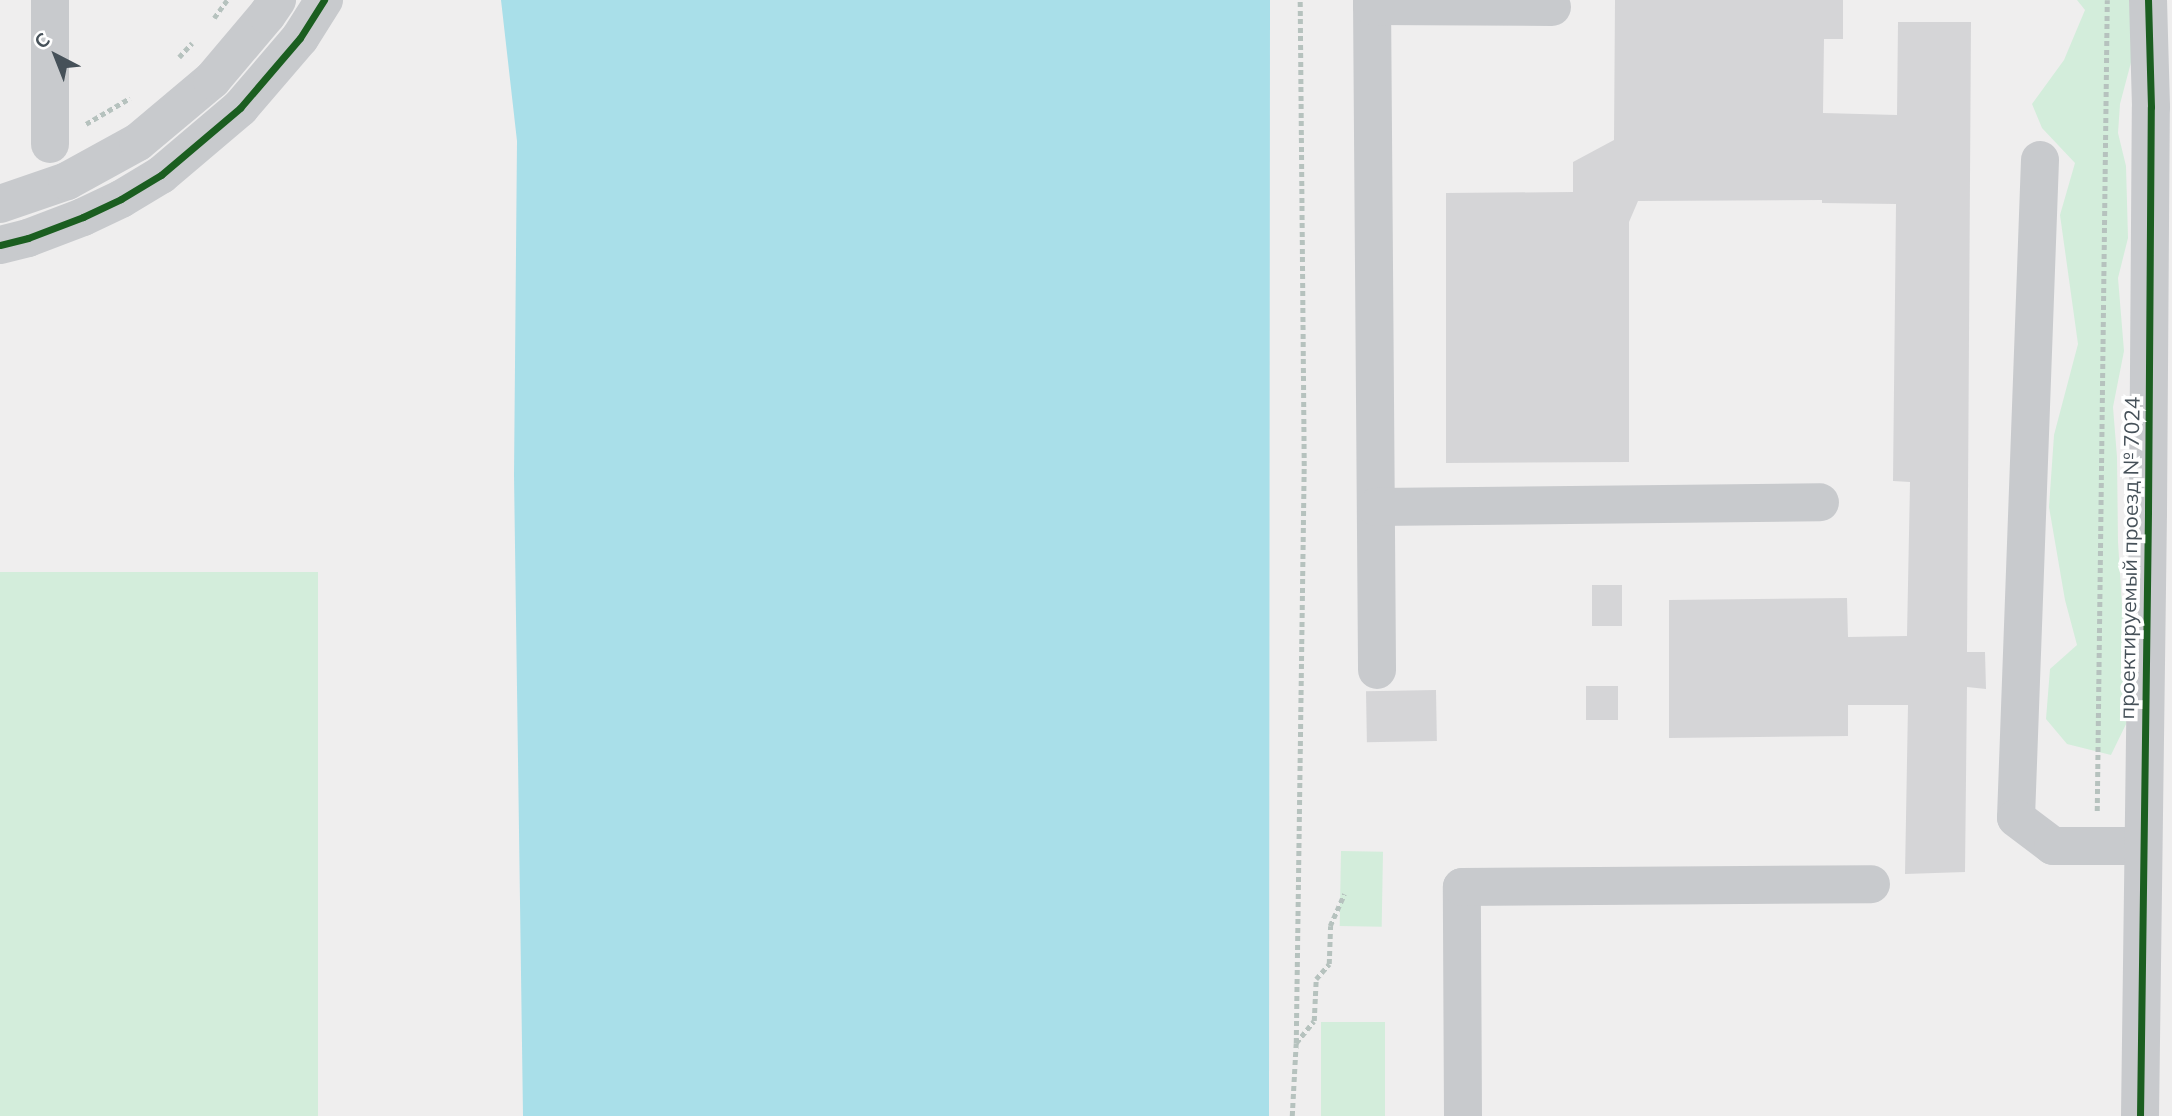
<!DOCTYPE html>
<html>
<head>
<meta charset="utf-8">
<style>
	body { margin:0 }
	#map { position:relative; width:2172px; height:1116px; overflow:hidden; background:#efeeee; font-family:Mulish,sans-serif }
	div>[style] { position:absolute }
	.green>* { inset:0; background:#d3eddb; transform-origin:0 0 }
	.water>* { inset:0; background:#a9dfe9 }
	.building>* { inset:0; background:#d5d5d7; transform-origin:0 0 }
	.path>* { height:4.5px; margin-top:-2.25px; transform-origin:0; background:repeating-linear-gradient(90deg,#b6c2be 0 5px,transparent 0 8.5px) }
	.minor>* { height:38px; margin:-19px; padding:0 19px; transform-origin:19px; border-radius:19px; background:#c8cacd }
	.cycleway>* { height:7px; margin:-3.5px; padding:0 3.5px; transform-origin:3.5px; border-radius:3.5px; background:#1b5e20 }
	span { translate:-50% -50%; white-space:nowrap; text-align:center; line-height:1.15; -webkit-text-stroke:7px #fff; paint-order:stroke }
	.street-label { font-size:21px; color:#465159 }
	.north { position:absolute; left:21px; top:21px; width:70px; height:70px; -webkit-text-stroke:5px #fff; paint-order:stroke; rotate:318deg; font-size:19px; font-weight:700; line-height:28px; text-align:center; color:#465159 }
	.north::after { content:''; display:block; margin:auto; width:24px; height:32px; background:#465159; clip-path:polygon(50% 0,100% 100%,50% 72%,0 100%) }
</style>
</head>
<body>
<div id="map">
	<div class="green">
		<i style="clip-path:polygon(2077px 0,2129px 0,2134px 51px,2120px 104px,2118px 133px,2126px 166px,2128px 238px,2118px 278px,2124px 351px,2113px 407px,2117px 457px,2118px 542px,2129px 718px,2111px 755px,2067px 744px,2046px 719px,2050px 669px,2077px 645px,2065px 600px,2049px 507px,2054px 435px,2078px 344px,2060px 215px,2075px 163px,2042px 128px,2032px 104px,2064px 60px,2085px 10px)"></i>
		<i style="left:318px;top:572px;width:544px;height:318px;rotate:90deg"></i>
		<i style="left:1341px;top:851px;width:42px;height:75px;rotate:1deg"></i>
		<i style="left:1385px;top:1022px;width:94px;height:64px;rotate:90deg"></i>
	</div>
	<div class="water">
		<i style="clip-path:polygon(501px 0,1270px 0,1269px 1116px,523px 1116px,514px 475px,517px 141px)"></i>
	</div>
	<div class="building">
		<i style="clip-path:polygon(1615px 0,1843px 0,1843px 39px,1824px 39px,1823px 113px,1897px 115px,1898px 22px,1971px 22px,1967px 652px,1985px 652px,1986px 689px,1967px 687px,1965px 872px,1905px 874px,1908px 705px,1848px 705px,1848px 736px,1669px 738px,1669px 600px,1847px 598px,1848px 637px,1907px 636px,1910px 482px,1893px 481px,1896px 204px,1822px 203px,1822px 200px,1638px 201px,1629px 222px,1629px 462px,1446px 463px,1446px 193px,1573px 192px,1573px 162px,1614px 140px)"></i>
		<i style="left:1592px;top:585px;width:30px;height:41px"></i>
		<i style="left:1618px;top:686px;width:34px;height:32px;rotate:90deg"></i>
		<i style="left:1436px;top:690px;width:51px;height:70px;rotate:89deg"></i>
	</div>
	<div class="path">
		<i style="left:214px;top:18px;width:22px;rotate:-54deg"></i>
		<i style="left:179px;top:57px;width:19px;rotate:-47deg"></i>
		<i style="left:86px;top:124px;width:51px;rotate:-30.6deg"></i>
		<i style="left:2097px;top:811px;width:811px;rotate:-89.29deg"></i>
		<i style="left:1296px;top:1043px;width:577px;rotate:-89.21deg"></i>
		<i style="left:1304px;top:466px;width:466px;rotate:-90.5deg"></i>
		<i style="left:1292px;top:1116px;width:73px;rotate:-86.9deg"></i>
		<i style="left:1296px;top:1043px;width:28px;rotate:-51deg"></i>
		<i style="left:1314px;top:1021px;width:42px;rotate:-87.3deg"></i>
		<i style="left:1316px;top:979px;width:20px;rotate:-49deg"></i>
		<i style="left:1329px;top:964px;width:38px;rotate:-88deg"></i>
		<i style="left:1330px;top:926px;width:35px;rotate:-66deg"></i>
	</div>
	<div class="minor">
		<i style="left:1372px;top:0;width:670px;rotate:89.57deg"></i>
		<i style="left:1372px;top:6px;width:180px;rotate:0.3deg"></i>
		<i style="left:50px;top:144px;width:144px;rotate:-90deg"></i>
		<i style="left:2040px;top:160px;width:658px;rotate:92.09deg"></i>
		<i style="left:2016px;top:818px;width:46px;rotate:37.1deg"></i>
		<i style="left:2053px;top:846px;width:90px"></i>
		<i style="left:0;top:204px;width:71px;rotate:-18.9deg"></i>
		<i style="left:67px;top:181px;width:81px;rotate:-28.8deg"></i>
		<i style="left:138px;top:142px;width:97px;rotate:-40deg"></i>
		<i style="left:212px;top:80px;width:85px;rotate:-49.8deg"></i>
		<i style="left:267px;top:15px;width:18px;rotate:-56deg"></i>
		<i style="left:0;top:245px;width:29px;rotate:-14deg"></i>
		<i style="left:28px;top:238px;width:59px;rotate:-20.9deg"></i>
		<i style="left:83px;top:217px;width:42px;rotate:-25.3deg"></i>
		<i style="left:121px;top:199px;width:47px;rotate:-31deg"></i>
		<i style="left:161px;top:175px;width:104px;rotate:-40.3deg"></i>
		<i style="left:240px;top:108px;width:92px;rotate:-49.4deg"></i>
		<i style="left:300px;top:38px;width:45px;rotate:-57.7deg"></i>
		<i style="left:1376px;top:507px;width:444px;rotate:-0.6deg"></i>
		<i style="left:1463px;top:1116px;width:229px;rotate:-90.3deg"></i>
		<i style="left:1462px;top:887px;width:409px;rotate:-0.4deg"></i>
		<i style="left:2140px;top:1116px;width:604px;rotate:-89.24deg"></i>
		<i style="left:2148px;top:512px;width:405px;rotate:-89.6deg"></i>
		<i style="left:2151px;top:107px;width:107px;rotate:-91.6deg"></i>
	</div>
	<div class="cycleway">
		<i style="left:0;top:245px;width:29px;rotate:-14deg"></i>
		<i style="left:28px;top:238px;width:59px;rotate:-20.9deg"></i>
		<i style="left:83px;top:217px;width:42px;rotate:-25.3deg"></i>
		<i style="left:121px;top:199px;width:47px;rotate:-31deg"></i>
		<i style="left:161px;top:175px;width:104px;rotate:-40.3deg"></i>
		<i style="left:240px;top:108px;width:92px;rotate:-49.4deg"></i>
		<i style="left:300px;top:38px;width:45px;rotate:-57.7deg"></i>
		<i style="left:2140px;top:1116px;width:604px;rotate:-89.24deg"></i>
		<i style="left:2148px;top:512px;width:405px;rotate:-89.6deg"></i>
		<i style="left:2151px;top:107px;width:107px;rotate:-91.6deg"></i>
	</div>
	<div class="street-label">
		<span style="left:2129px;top:558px;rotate:-89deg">проектируемый проезд № 7024</span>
	</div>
	<div class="north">С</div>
</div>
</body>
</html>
